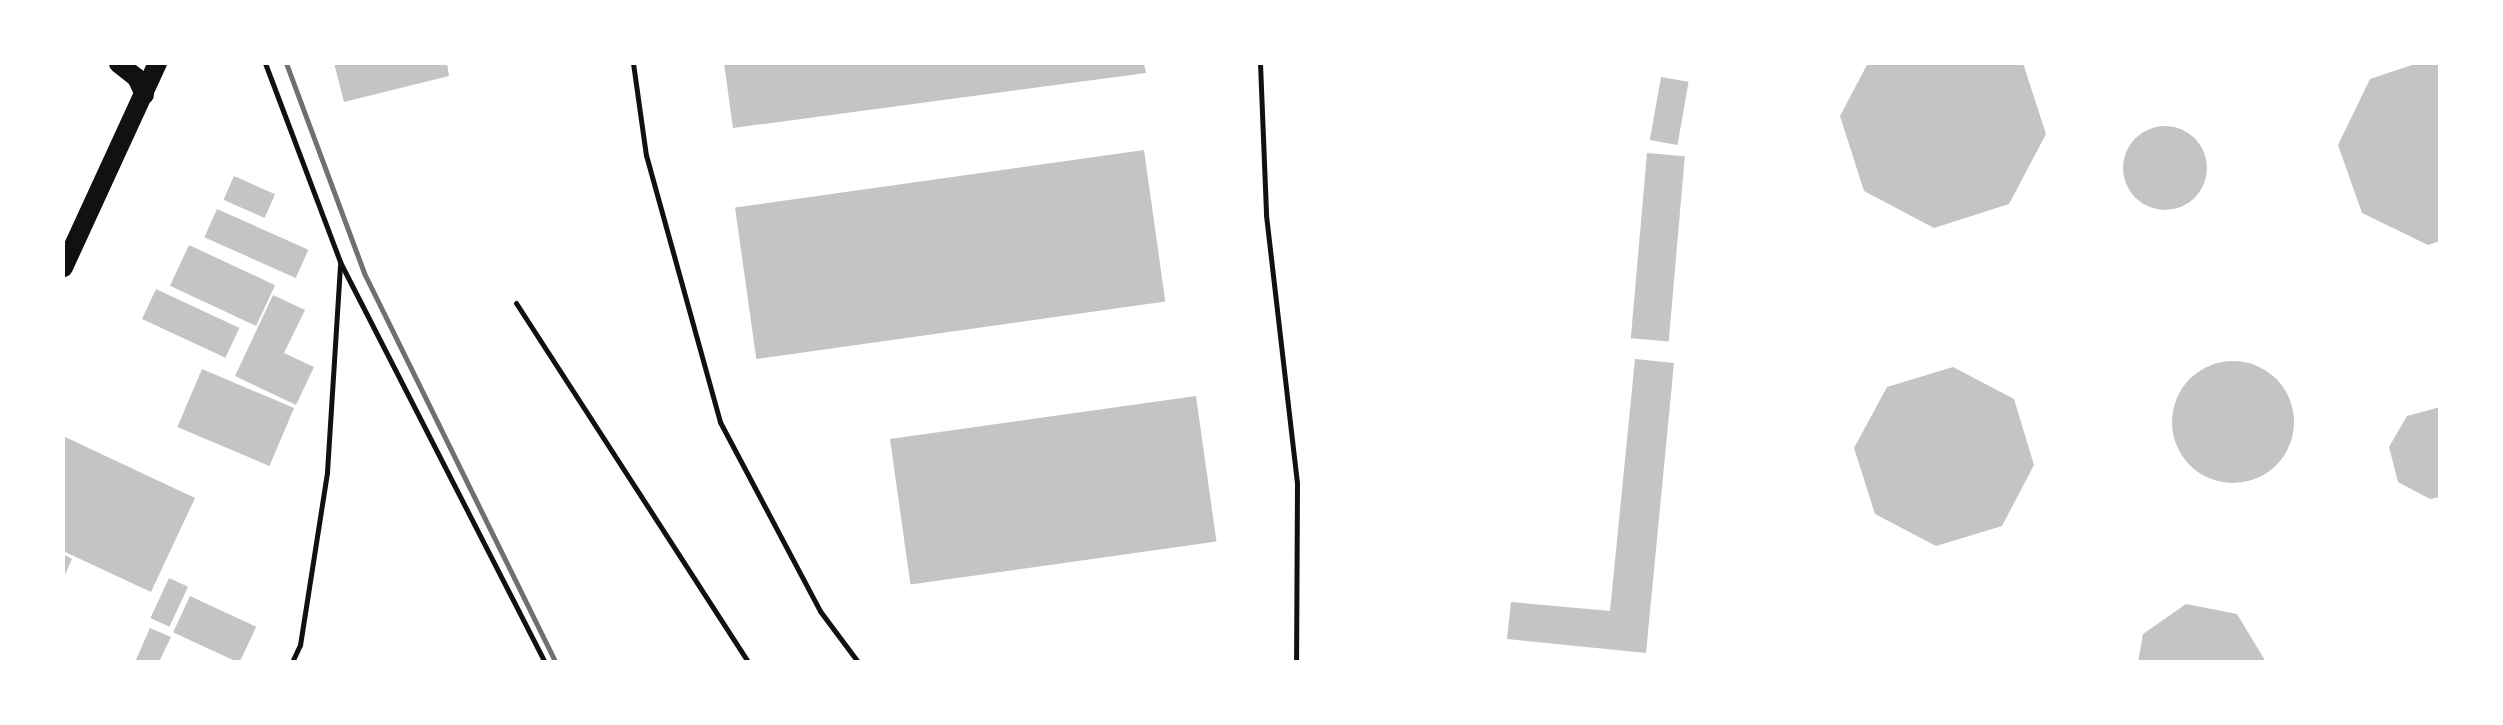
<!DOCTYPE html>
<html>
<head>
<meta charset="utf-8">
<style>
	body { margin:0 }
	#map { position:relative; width:2503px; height:725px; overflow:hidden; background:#fff; font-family:Rubik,sans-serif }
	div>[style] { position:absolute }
	.building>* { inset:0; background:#c4c4c4; transform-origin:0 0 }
	.round { border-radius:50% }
	.service>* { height:5px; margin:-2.5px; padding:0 2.5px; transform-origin:2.5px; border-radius:2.5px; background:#111 }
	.trunk>* { height:19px; margin:-9.5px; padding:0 9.5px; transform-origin:9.5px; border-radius:9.5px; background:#111 }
	.rail>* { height:5px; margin:-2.5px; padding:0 2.5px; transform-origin:2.5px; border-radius:2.5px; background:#707070 }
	span { translate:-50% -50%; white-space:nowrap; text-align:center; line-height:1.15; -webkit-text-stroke:7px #fff; paint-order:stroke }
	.frame { position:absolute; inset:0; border:65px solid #fff; pointer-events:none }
</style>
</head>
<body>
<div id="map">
	<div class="building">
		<i style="clip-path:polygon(334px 63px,447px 63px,449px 76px,344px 102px)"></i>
		<i style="clip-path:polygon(724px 63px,1144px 63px,1146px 73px,733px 128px)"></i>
		<i style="clip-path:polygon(1868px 63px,2023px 63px,2046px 134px,2009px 204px,1934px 228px,1864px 191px,1840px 116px)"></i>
		<i style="clip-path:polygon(2418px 63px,2440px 63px,2440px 241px,2428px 245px,2362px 213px,2338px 145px,2370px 79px)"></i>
		<i style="left:1661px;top:77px;width:28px;height:64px;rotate:10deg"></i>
		<i class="round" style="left:2123px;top:126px;width:84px;height:84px"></i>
		<i style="left:1144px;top:150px;width:153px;height:413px;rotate:82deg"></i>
		<i style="left:1647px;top:153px;width:38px;height:186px;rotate:5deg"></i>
		<i style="left:234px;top:176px;width:45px;height:26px;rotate:24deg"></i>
		<i style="left:217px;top:209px;width:100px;height:31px;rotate:24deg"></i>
		<i style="left:189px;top:245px;width:95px;height:45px;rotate:25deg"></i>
		<i style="left:156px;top:289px;width:92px;height:33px;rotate:25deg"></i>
		<i style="clip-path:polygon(273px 295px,305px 310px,284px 353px,314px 367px,296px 405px,235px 376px)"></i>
		<i style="clip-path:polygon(1635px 359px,1674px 363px,1646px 653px,1507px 639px,1511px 602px,1610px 611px)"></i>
		<i class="round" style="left:2172px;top:361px;width:122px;height:122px"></i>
		<i style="clip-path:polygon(1953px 367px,2014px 399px,2034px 465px,2002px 526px,1936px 546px,1875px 514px,1854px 448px,1887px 387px)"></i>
		<i style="left:202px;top:369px;width:100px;height:63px;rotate:23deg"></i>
		<i style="left:1196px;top:396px;width:147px;height:309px;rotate:82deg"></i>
		<i style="clip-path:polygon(2440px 407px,2440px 497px,2430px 499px,2398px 482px,2389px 447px,2407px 416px)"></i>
		<i style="clip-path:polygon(63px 436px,195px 498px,151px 592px,63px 551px)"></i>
		<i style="clip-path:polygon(63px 554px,72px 559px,63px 579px)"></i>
		<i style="left:169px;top:578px;width:21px;height:44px;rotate:25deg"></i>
		<i style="left:190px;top:596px;width:73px;height:40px;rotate:25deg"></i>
		<i style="clip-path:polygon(2186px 604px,2237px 614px,2266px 662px,2138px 662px,2143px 634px)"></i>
		<i style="clip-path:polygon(150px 628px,171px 637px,159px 662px,135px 662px)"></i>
	</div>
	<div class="service">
		<i style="left:265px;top:63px;width:213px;rotate:69.3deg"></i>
		<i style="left:340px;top:262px;width:449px;rotate:62.9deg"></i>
		<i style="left:633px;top:63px;width:93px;rotate:82deg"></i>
		<i style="left:646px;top:155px;width:277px;rotate:74.5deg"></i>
		<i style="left:720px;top:422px;width:214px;rotate:62.1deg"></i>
		<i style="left:820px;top:611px;width:64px;rotate:53.3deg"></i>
		<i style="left:1260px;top:63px;width:152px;rotate:87.7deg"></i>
		<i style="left:1266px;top:215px;width:270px;rotate:83.4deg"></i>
		<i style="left:1297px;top:483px;width:179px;rotate:90.3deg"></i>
		<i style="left:516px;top:303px;width:427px;rotate:57.1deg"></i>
		<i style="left:292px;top:662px;width:19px;rotate:-65deg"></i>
		<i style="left:300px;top:645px;width:175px;rotate:-81.1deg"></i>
		<i style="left:327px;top:472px;width:207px;rotate:-86.4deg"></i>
	</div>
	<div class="trunk">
		<i style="left:118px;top:63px;width:23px;rotate:38deg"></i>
		<i style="left:136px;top:77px;width:19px;rotate:65deg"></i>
		<i style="left:63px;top:267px;width:225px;rotate:-65.3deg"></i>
	</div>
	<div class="rail">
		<i style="left:286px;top:63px;width:224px;rotate:69.6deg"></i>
		<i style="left:364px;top:273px;width:433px;rotate:63.8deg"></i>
	</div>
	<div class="frame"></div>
</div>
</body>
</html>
